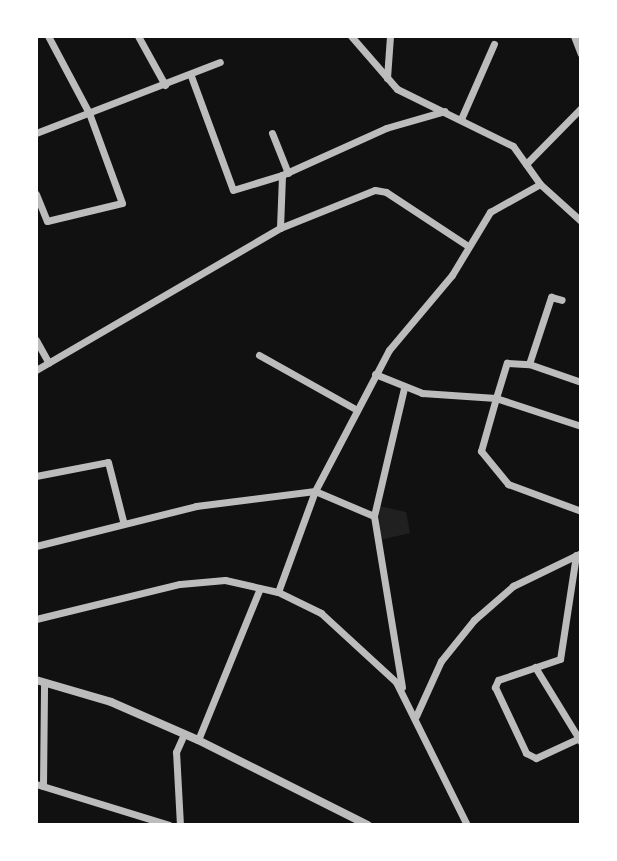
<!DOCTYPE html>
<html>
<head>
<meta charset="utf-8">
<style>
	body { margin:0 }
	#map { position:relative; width:617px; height:861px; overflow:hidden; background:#111; font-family:"Libre Baskerville",serif }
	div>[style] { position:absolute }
	.green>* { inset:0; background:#202020 }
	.minor>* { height:7px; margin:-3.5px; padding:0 3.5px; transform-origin:3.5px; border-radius:3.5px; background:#bcbcbc }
	.tertiary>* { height:8px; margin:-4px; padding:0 4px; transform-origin:4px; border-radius:4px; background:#bcbcbc }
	span { translate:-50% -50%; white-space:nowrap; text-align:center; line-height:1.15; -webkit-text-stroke:6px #fff; paint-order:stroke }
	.frame { position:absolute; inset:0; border:38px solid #fff; pointer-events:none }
</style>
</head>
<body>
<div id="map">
	<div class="green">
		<i style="clip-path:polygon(379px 506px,406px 512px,410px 533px,380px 540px)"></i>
	</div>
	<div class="minor">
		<i style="left:138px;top:36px;width:56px;rotate:61.1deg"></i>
		<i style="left:351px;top:36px;width:70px;rotate:49deg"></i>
		<i style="left:397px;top:89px;width:129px;rotate:26.2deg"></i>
		<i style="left:513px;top:146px;width:47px;rotate:54.6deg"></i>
		<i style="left:540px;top:184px;width:55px;rotate:42.1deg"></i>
		<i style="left:574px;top:36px;width:19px;rotate:69deg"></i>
		<i style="left:191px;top:76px;width:121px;rotate:69.8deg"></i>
		<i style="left:233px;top:190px;width:51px;rotate:-17deg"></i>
		<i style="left:387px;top:78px;width:42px;rotate:-85.9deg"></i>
		<i style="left:461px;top:119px;width:82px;rotate:-66.3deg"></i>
		<i style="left:36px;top:133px;width:197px;rotate:-21.1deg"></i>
		<i style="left:272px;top:133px;width:43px;rotate:68.2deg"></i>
		<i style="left:526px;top:164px;width:78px;rotate:-45.5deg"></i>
		<i style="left:36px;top:194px;width:29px;rotate:68deg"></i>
		<i style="left:47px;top:221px;width:77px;rotate:-13.5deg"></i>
		<i style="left:122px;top:203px;width:96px;rotate:-110.1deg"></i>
		<i style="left:89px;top:113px;width:87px;rotate:-118deg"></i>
		<i style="left:280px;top:228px;width:53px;rotate:-87.8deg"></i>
		<i style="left:282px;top:175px;width:114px;rotate:-24.3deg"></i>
		<i style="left:386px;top:128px;width:61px;rotate:-16.1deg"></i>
		<i style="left:36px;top:340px;width:26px;rotate:61deg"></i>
		<i style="left:259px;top:355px;width:112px;rotate:29.3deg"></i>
		<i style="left:529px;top:364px;width:71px;rotate:-71.8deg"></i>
		<i style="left:551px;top:297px;width:11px;rotate:15deg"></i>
		<i style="left:36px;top:370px;width:282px;rotate:-30.2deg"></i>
		<i style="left:280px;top:228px;width:102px;rotate:-21.8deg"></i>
		<i style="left:375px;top:190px;width:11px;rotate:10deg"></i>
		<i style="left:386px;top:192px;width:98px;rotate:33.4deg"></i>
		<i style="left:375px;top:374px;width:51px;rotate:22deg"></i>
		<i style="left:422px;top:393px;width:74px;rotate:3.9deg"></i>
		<i style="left:496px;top:398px;width:37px;rotate:-73deg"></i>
		<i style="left:507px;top:363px;width:22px;rotate:3deg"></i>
		<i style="left:529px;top:364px;width:55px;rotate:19.1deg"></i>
		<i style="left:581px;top:426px;width:89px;rotate:-161.8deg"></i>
		<i style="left:496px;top:398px;width:55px;rotate:105.8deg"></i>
		<i style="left:481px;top:451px;width:43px;rotate:50.7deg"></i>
		<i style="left:508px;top:484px;width:78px;rotate:20.3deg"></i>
		<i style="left:36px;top:476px;width:73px;rotate:-11deg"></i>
		<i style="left:108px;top:462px;width:61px;rotate:75.7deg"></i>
		<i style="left:36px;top:546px;width:165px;rotate:-14deg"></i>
		<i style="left:196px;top:506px;width:120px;rotate:-7.2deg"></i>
		<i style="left:315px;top:491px;width:64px;rotate:23deg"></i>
		<i style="left:576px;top:555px;width:105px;rotate:98.7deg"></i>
		<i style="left:560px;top:659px;width:65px;rotate:161.3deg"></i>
		<i style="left:498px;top:680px;width:8px;rotate:113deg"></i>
		<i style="left:495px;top:687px;width:73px;rotate:64.8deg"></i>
		<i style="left:526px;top:753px;width:11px;rotate:27deg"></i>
		<i style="left:536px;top:758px;width:45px;rotate:-24.9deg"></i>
		<i style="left:36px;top:619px;width:148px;rotate:-13.7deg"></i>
		<i style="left:180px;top:584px;width:45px;rotate:-5.1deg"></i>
		<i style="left:225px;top:580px;width:54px;rotate:12.8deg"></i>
		<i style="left:535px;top:667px;width:88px;rotate:58.5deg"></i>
		<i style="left:402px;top:687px;width:173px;rotate:-99.3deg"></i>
		<i style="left:374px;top:516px;width:131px;rotate:-76.8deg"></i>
		<i style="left:416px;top:716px;width:60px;rotate:-65.6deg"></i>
		<i style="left:441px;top:661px;width:53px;rotate:-51.2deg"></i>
		<i style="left:474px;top:620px;width:52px;rotate:-41.1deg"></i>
		<i style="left:513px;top:586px;width:76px;rotate:-25.9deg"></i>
		<i style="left:198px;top:740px;width:164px;rotate:-67.8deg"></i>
		<i style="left:36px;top:784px;width:139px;rotate:17.1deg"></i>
		<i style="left:43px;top:786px;width:104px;rotate:-89.4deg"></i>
		<i style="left:180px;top:825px;width:73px;rotate:-93.1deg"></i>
		<i style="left:176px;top:752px;width:20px;rotate:-66deg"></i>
		<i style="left:467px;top:825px;width:160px;rotate:-116.4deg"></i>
		<i style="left:396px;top:682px;width:102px;rotate:-137.4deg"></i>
		<i style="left:321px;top:613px;width:48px;rotate:-154deg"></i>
		<i style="left:278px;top:592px;width:108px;rotate:-69.9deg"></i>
		<i style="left:315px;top:491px;width:159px;rotate:-62.3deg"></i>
		<i style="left:389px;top:350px;width:98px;rotate:-50deg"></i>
		<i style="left:452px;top:275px;width:74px;rotate:-58.9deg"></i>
		<i style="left:490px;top:212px;width:57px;rotate:-29.2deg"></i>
	</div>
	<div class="tertiary">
		<i style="left:36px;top:680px;width:78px;rotate:16.3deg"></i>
		<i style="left:111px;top:702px;width:95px;rotate:23.6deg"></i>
		<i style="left:198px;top:740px;width:190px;rotate:26.6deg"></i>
	</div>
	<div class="frame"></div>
</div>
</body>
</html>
